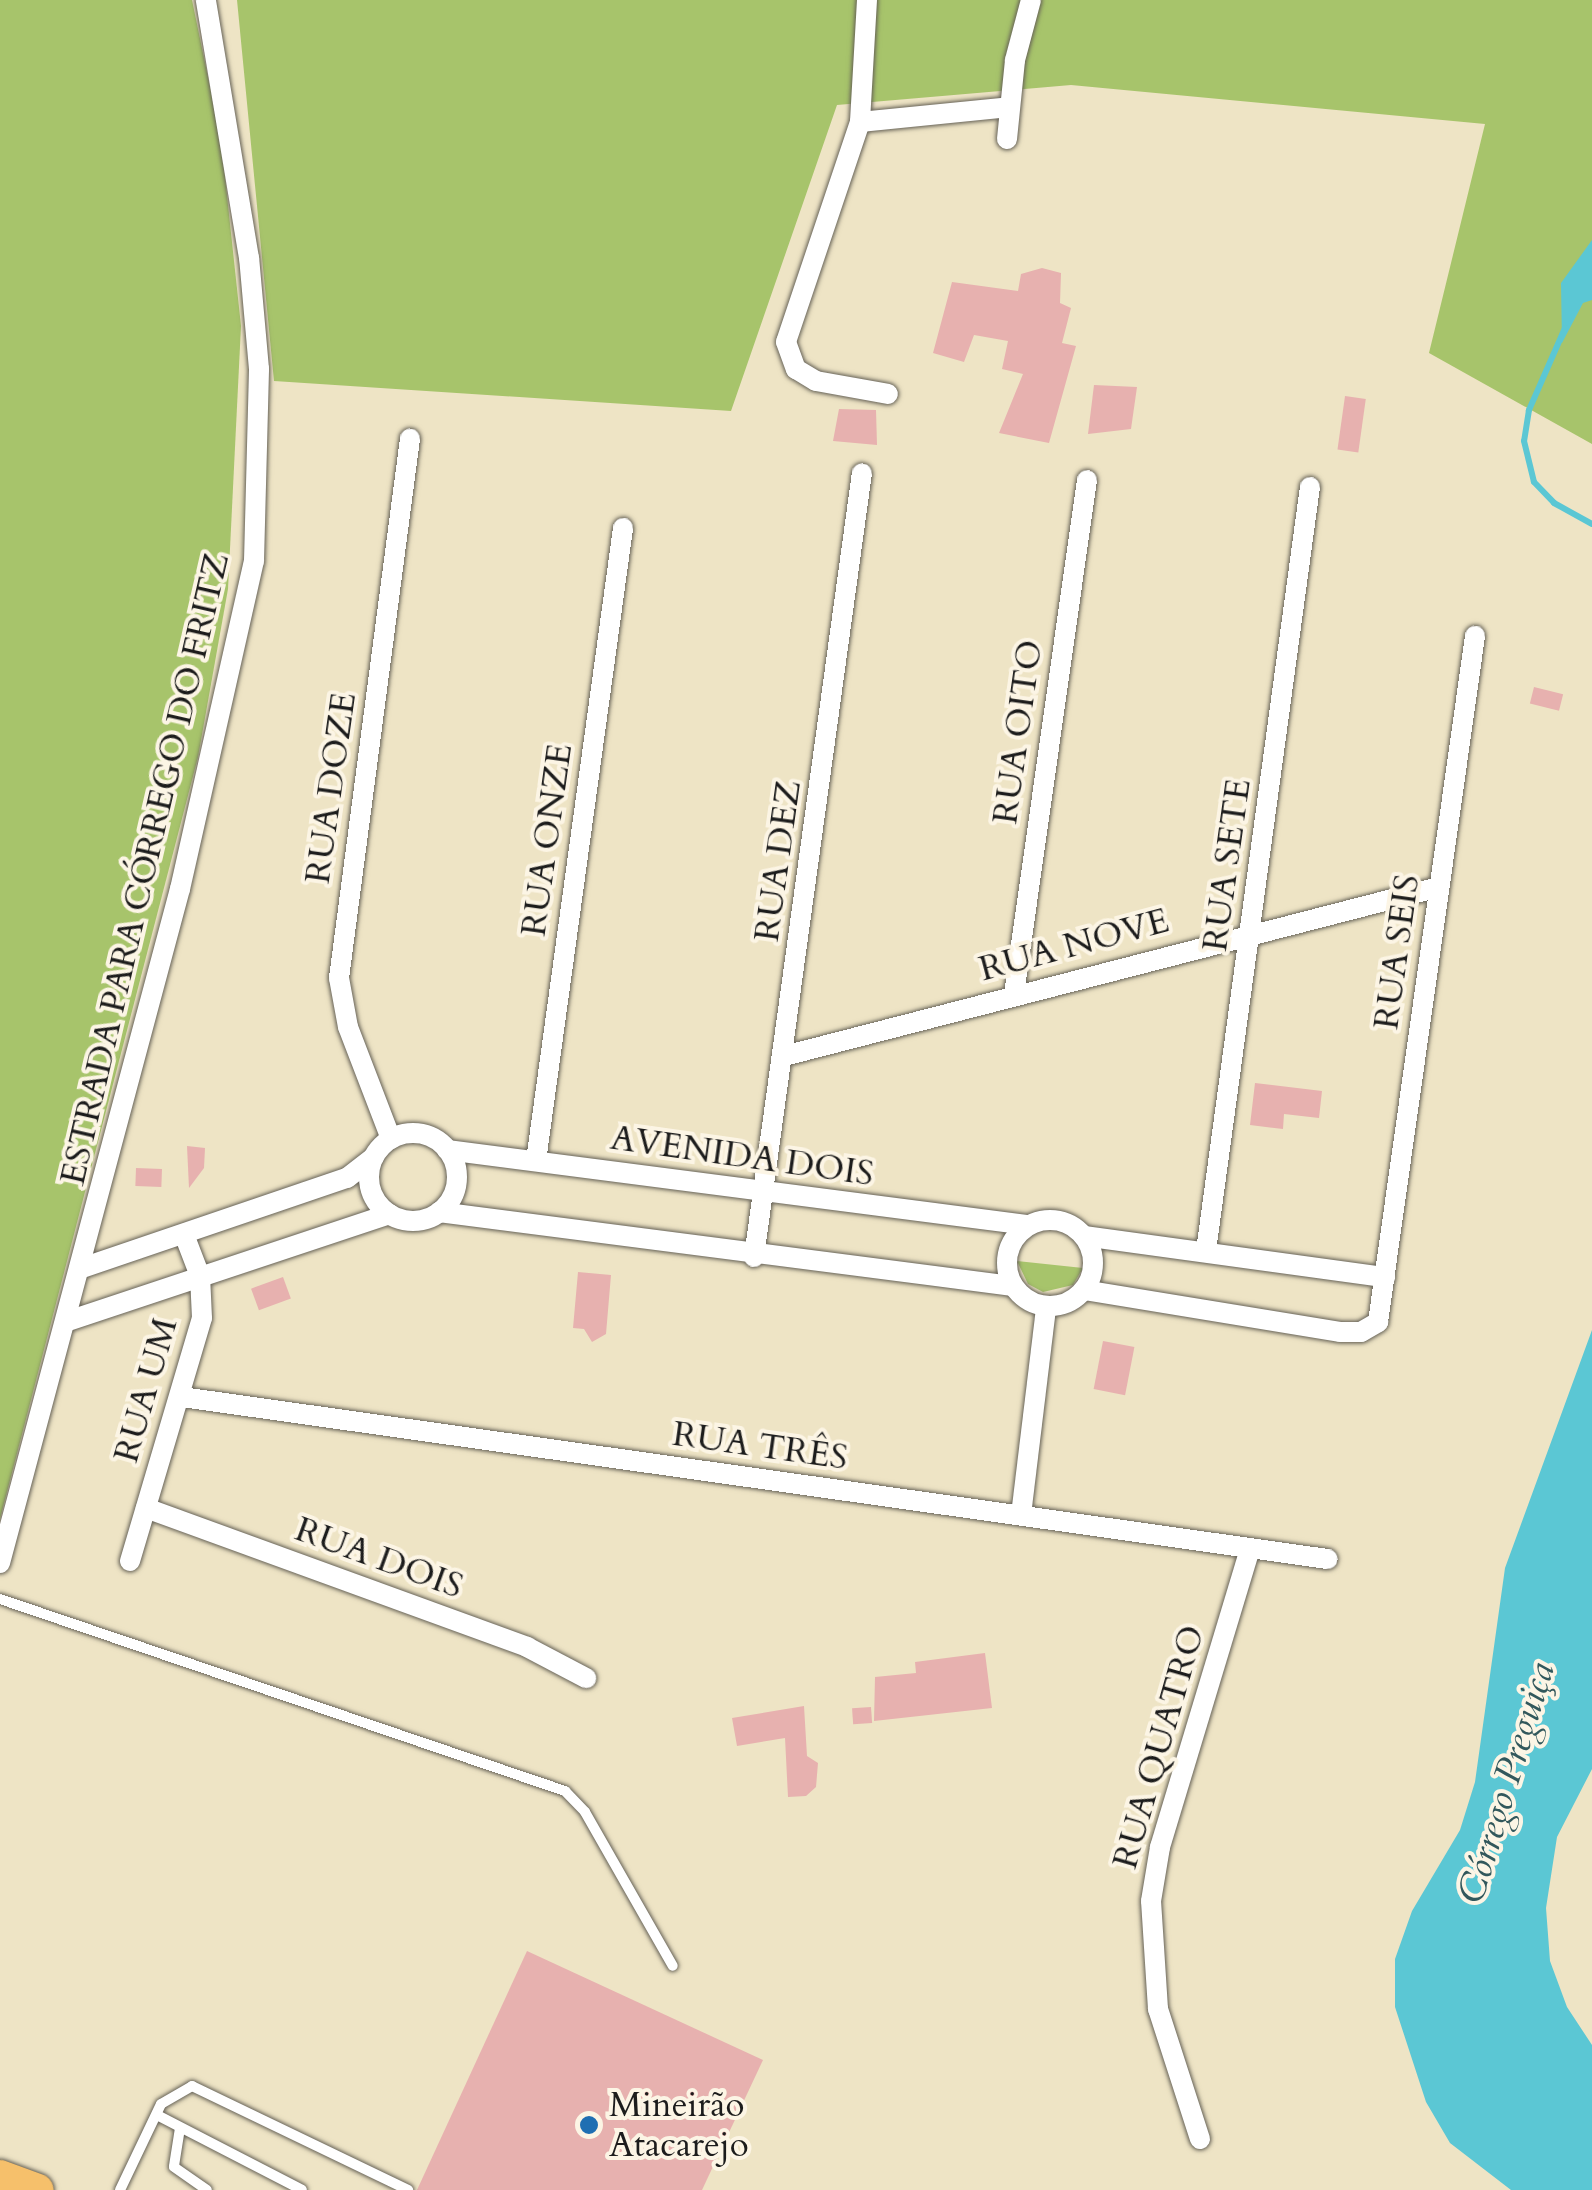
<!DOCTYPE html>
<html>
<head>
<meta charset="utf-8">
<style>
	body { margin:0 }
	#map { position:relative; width:1592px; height:2190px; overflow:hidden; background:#eee4c5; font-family:Cardo,serif }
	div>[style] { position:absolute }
	.green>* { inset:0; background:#a7c46b }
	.water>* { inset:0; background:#5bc7d4 }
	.stream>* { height:6px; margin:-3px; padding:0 3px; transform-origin:3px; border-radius:3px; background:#5bc7d4 }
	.building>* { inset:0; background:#e7b1af; transform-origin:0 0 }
	.roads { filter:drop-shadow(0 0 2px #666257) drop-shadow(0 0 2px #666257) }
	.lane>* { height:10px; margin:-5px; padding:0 5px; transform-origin:5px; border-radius:5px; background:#fff }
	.street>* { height:20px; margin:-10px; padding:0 10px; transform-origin:10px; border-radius:10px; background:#fff }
	.street>.ring { margin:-10px; padding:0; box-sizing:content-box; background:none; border:20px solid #fff; border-radius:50% }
	.primary>* { height:32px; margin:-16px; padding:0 16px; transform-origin:16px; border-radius:16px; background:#f6c06b }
	.dots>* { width:28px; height:28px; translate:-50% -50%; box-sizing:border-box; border:5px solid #fcf5e5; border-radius:50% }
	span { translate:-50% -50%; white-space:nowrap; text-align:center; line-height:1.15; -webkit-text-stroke:8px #fcf5e5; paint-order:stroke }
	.street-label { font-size:35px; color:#1c1c1c }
	.poi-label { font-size:35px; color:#1c1c1c }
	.left { translate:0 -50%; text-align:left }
	.water-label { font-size:38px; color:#32585c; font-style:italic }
</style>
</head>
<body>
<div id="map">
	<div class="green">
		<i style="clip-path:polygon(0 0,192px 0,221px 140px,241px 326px,228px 589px,198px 757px,0 1519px)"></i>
		<i style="clip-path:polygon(237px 0,1592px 0,1592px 444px,1429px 353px,1485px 124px,1071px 85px,837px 105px,731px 411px,274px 381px)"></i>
		<i style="clip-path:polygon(1017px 1261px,1083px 1268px,1073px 1285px,1043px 1292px,1028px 1284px)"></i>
	</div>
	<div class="water">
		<i style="clip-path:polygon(1592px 240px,1592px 300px,1583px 303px,1562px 343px,1561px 283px)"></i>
		<i style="clip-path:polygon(1592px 1330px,1592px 1769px,1557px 1837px,1546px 1908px,1550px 1961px,1567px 2007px,1592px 2045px,1592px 2190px,1511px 2190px,1450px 2143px,1426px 2102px,1395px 2007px,1395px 1959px,1412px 1911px,1460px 1830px,1475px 1782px,1505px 1568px)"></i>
	</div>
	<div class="stream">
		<i style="left:1565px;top:328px;width:90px;rotate:113.7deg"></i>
		<i style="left:1529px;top:410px;width:31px;rotate:99deg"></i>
		<i style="left:1524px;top:441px;width:42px;rotate:76.3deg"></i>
		<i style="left:1534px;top:482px;width:29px;rotate:46deg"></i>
		<i style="left:1554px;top:503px;width:43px;rotate:28.9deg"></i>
	</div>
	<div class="building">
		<i style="clip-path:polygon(1042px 268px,1061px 273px,1060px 303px,1071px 308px,1062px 343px,1076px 346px,1049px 443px,999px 433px,1023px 374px,1002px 369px,1008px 341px,974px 335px,964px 362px,933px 353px,952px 282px,1018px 291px,1021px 274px)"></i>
		<i style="clip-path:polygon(1094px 385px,1137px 387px,1131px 429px,1088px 434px)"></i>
		<i style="left:1345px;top:396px;width:21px;height:54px;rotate:8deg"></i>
		<i style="clip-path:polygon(839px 409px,876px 410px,877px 445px,833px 441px)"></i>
		<i style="left:1534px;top:687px;width:30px;height:17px;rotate:14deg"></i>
		<i style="clip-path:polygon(1255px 1083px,1322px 1091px,1319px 1118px,1284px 1114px,1283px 1129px,1250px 1125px)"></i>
		<i style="clip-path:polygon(187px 1146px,205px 1148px,204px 1168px,189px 1188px)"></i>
		<i style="left:136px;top:1168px;width:26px;height:18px;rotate:2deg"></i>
		<i style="clip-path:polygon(578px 1272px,611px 1275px,606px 1334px,592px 1342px,584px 1329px,573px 1328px)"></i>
		<i style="left:283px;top:1277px;width:23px;height:34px;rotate:70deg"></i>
		<i style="left:1103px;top:1341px;width:32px;height:49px;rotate:11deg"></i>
		<i style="clip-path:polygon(985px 1653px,992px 1708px,874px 1721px,875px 1677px,916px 1673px,915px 1662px)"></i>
		<i style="clip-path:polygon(804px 1706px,807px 1756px,818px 1763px,816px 1787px,806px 1796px,788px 1797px,785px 1738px,737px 1746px,732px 1718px)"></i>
		<i style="left:871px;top:1707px;width:16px;height:19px;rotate:86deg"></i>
		<i style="clip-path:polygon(527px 1951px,763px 2060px,702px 2190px,417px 2190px)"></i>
	</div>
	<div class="roads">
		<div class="lane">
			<i style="left:0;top:1599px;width:597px;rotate:18.77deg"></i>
			<i style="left:565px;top:1791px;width:29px;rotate:46deg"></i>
			<i style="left:585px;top:1812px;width:177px;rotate:60.3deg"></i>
			<i style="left:157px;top:2115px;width:163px;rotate:27.3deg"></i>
			<i style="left:180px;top:2128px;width:39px;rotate:99deg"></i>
			<i style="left:174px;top:2167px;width:40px;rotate:34.9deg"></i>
			<i style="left:120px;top:2190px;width:95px;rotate:-64.5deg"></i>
			<i style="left:161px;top:2104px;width:36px;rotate:-30deg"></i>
			<i style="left:192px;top:2086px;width:240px;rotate:25.7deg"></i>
		</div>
		<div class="street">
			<i style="left:867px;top:0;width:122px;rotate:93.3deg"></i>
			<i style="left:860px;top:122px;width:232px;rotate:108.6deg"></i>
			<i style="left:786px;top:342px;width:29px;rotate:70deg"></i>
			<i style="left:796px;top:369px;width:23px;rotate:31deg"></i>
			<i style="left:816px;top:381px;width:73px;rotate:10.2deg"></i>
			<i style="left:860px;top:122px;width:150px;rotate:-5.7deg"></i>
			<i style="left:1007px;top:139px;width:79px;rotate:-84.2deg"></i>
			<i style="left:1015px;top:60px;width:62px;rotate:-75.1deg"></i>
			<i style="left:1014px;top:994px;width:519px;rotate:-81.92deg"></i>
			<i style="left:784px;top:1056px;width:676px;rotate:-14.47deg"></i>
			<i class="ring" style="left:369px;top:1133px;width:68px;height:68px"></i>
			<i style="left:391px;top:1139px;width:120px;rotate:-111deg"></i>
			<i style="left:348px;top:1027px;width:50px;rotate:-100.4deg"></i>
			<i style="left:339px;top:978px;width:544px;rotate:-82.5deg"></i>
			<i style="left:447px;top:1150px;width:586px;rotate:7.36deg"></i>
			<i style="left:536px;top:1161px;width:639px;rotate:-82.17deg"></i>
			<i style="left:439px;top:1212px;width:579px;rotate:7.35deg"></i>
			<i class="ring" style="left:1007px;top:1220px;width:66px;height:66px"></i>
			<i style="left:1084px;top:1236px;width:304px;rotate:7.8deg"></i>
			<i style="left:1206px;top:1251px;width:771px;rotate:-82.25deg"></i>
			<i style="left:754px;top:1257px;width:791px;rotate:-82.16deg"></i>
			<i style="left:82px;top:1268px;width:280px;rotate:-18.8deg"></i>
			<i style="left:347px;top:1178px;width:34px;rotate:-38deg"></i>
			<i style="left:1084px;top:1290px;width:259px;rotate:9.3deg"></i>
			<i style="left:1340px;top:1332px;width:21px"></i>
			<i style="left:1361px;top:1332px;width:20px;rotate:-30deg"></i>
			<i style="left:1378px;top:1322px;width:693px;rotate:-81.95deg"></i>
			<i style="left:68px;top:1321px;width:339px;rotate:-18.4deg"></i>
			<i style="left:182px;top:1397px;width:1157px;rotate:8.05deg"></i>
			<i style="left:146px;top:1508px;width:406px;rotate:20deg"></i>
			<i style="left:527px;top:1647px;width:67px;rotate:27.7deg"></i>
			<i style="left:1021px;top:1515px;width:209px;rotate:-83.1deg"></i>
			<i style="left:130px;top:1561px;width:253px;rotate:-73.5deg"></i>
			<i style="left:202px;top:1318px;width:42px;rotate:-92.7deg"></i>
			<i style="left:200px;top:1276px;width:42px;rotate:-111deg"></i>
			<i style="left:0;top:1563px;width:698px;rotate:-75.05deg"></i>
			<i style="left:180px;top:889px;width:336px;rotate:-77.3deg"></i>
			<i style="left:254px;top:561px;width:192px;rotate:-88.5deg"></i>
			<i style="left:259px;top:369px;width:111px;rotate:-95.1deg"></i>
			<i style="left:249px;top:258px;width:262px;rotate:-99.5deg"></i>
			<i style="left:1200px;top:2139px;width:137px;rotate:-107.9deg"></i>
			<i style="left:1158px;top:2009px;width:108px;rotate:-93.7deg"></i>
			<i style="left:1151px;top:1901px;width:55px;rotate:-80.5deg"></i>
			<i style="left:1160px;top:1847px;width:311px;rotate:-73.2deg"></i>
		</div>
		<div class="primary">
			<i style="left:0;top:2176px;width:40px;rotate:20.2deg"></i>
		</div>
	</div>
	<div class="dots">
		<i style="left:589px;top:2125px;background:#1f6fb2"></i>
	</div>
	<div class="street-label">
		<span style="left:1018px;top:732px;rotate:-82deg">RUA OITO</span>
		<span style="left:331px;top:788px;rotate:-82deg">RUA DOZE</span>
		<span style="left:547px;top:840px;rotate:-82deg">RUA ONZE</span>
		<span style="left:778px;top:861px;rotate:-82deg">RUA DEZ</span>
		<span style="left:1227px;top:865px;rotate:-82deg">RUA SETE</span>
		<span style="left:145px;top:869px;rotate:-77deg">ESTRADA PARA CÓRREGO DO FRITZ</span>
		<span style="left:1074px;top:945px;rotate:-15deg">RUA NOVE</span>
		<span style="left:1397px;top:952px;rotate:-82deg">RUA SEIS</span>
		<span style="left:742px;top:1156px;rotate:8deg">AVENIDA DOIS</span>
		<span style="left:146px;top:1390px;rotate:-74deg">RUA UM</span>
		<span style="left:760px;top:1446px;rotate:8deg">RUA TRÊS</span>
		<span style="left:379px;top:1558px;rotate:20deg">RUA DOIS</span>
		<span style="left:1159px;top:1747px;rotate:-74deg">RUA QUATRO</span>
	</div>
	<div class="poi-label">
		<span class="left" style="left:609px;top:2125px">Mineirão<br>Atacarejo</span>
	</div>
	<div class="water-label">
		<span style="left:1507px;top:1783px;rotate:-73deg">Córrego Preguiça</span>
	</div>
</div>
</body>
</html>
